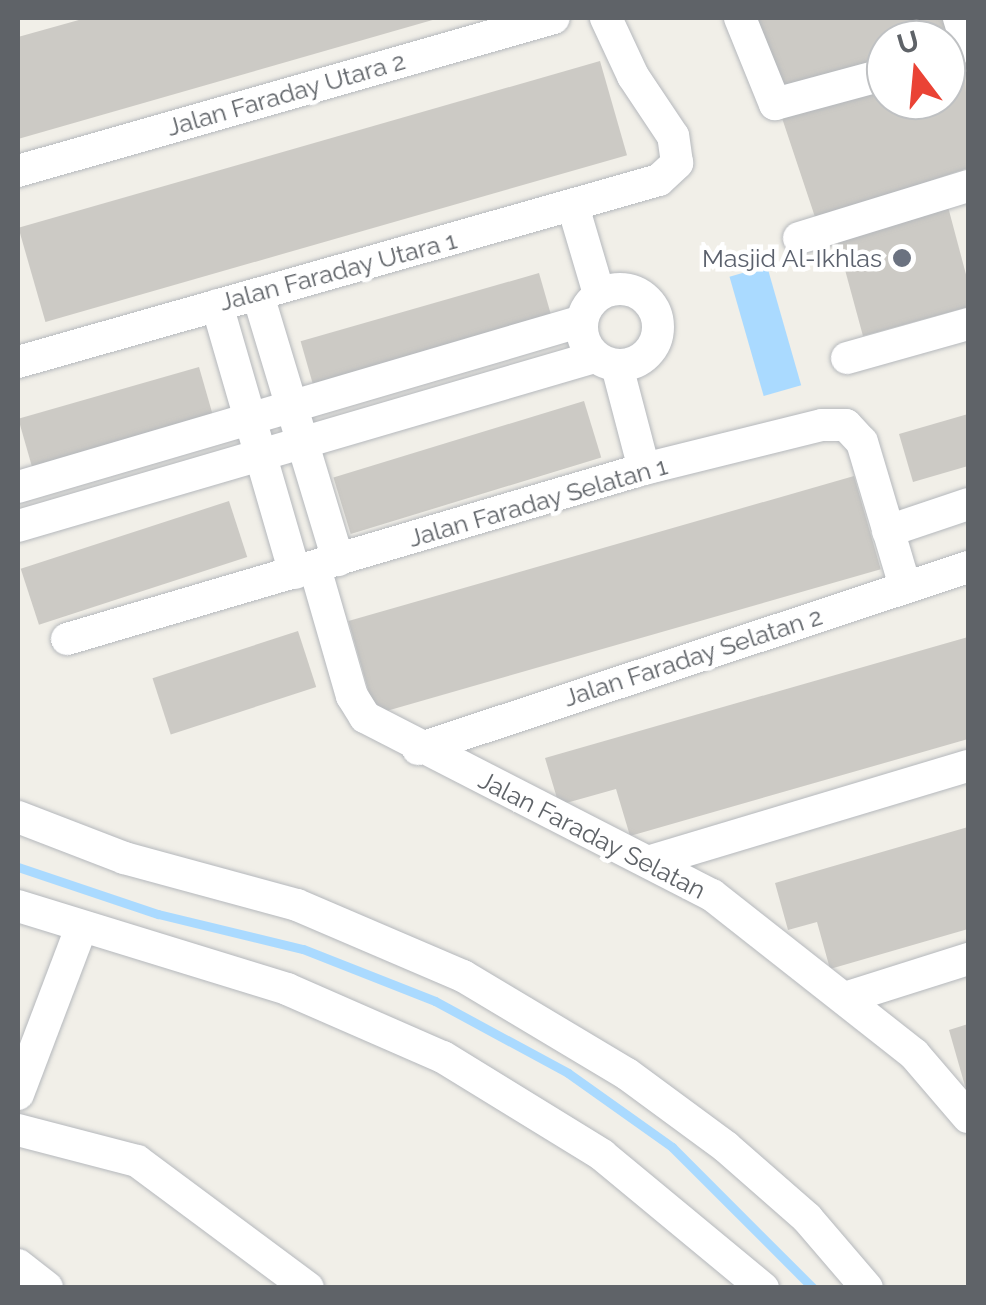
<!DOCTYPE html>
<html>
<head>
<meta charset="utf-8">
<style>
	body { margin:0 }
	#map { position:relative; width:986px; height:1305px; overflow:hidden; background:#f1efe8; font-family:Raleway,sans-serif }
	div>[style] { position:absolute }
	.water>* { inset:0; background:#aadaff; transform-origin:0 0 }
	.stream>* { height:9px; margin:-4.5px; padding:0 4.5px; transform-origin:4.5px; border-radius:4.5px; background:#aadaff }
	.building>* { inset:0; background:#cccac5; transform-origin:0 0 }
	.roads { filter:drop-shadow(0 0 2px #b5b8bc) drop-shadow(0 0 2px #b5b8bc) }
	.minor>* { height:32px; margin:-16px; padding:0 16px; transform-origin:16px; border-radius:16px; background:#fff }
	.minor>.ring { margin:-16px; padding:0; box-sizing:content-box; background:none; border:32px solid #fff; border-radius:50% }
	.dots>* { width:28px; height:28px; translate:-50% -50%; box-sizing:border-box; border:5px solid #fff; border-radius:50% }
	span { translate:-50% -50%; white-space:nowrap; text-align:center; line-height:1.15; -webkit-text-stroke:9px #fff; paint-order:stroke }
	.street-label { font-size:25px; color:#5f6368 }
	.worship-label { font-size:25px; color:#5b616d }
	.right { translate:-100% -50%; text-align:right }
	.frame { position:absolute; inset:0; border:20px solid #5f6368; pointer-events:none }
	.north { position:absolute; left:866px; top:20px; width:100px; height:100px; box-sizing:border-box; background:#fff; border:2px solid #bfc1c3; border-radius:50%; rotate:344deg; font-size:28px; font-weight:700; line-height:40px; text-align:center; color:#5f6368 }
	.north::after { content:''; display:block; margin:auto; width:35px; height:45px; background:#ea4335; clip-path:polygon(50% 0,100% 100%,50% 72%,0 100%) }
</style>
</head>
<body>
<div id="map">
	<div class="water">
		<i style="left:767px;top:266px;width:124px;height:39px;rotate:74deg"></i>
	</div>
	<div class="stream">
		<i style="left:18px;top:867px;width:148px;rotate:18.6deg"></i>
		<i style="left:158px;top:914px;width:149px;rotate:13.6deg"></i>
		<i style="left:303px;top:949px;width:142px;rotate:21.5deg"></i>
		<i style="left:435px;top:1001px;width:151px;rotate:28.4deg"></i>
		<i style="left:568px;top:1073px;width:128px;rotate:35.4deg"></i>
		<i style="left:672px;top:1147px;width:199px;rotate:45deg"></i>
	</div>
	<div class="building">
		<i style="clip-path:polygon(86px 18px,436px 18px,436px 19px,18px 139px,18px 37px)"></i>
		<i style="clip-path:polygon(747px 18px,952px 18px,959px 38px,886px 40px,886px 62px,775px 100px)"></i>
		<i style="clip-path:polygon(965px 56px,968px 168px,816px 220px,782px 118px,886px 82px,886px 100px,946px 100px,946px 62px)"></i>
		<i style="left:600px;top:61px;width:98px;height:605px;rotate:74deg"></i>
		<i style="clip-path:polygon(947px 203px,968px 282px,968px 307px,863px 336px,835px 233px)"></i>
		<i style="left:539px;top:273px;width:50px;height:248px;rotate:74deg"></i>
		<i style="left:199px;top:367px;width:50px;height:188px;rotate:74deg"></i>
		<i style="left:584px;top:401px;width:59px;height:262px;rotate:73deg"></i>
		<i style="clip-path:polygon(968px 414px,968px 466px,913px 482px,899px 434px)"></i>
		<i style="left:854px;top:476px;width:97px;height:526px;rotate:74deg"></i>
		<i style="left:229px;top:501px;width:59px;height:219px;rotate:72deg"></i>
		<i style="left:298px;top:631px;width:59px;height:153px;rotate:72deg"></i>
		<i style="clip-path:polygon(968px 637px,968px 739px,630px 836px,616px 789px,559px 805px,545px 758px)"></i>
		<i style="clip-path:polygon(968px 827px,968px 929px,830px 969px,817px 922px,788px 930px,775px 883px)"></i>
		<i style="clip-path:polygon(968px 1024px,968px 1092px,967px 1093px,949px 1030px)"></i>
	</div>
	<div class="roads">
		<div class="minor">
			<i style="left:740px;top:18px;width:93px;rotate:67.9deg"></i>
			<i style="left:775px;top:104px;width:115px;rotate:-15.1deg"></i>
			<i style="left:959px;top:18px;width:30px;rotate:73deg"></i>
			<i style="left:18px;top:171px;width:557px;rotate:-15.93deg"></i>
			<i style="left:573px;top:206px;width:92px;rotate:73.5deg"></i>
			<i style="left:799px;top:238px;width:177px;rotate:-17.1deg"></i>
			<i class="ring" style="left:582px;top:289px;width:44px;height:44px"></i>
			<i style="left:258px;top:295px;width:277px;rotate:73.2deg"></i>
			<i style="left:217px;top:305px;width:279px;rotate:73.8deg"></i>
			<i style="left:847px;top:358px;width:126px;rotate:-15.7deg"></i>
			<i style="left:18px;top:362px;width:666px;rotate:-15.85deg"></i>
			<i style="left:659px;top:180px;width:25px;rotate:-43deg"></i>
			<i style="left:677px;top:163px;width:27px;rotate:-98deg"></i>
			<i style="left:673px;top:136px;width:72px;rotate:-123.7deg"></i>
			<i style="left:633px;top:76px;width:64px;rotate:-115deg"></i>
			<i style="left:617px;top:366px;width:106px;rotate:75.3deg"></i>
			<i style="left:18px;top:487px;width:588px;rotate:-16.4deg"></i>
			<i style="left:18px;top:526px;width:601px;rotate:-16.33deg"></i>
			<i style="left:888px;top:531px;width:84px;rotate:-18.6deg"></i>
			<i style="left:315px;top:568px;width:133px;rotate:73.9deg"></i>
			<i style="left:352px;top:696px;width:25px;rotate:58deg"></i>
			<i style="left:365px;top:717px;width:390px;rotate:27.2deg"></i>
			<i style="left:712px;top:895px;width:257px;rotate:38.2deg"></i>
			<i style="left:914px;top:1054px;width:83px;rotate:49.4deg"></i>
			<i style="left:67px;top:639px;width:602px;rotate:-16.42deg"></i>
			<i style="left:644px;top:469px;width:183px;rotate:-13.9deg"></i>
			<i style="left:822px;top:425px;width:24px"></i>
			<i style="left:846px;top:425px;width:23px;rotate:47deg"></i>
			<i style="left:862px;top:442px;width:150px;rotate:73.4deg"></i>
			<i style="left:418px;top:749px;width:579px;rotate:-18.31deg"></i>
			<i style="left:18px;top:817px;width:114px;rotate:21.1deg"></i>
			<i style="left:124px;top:858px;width:179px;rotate:15.2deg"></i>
			<i style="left:297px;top:905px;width:181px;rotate:23.2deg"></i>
			<i style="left:463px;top:976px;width:191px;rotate:30.9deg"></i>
			<i style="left:627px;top:1074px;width:123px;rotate:36.4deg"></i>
			<i style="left:726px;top:1147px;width:108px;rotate:41.2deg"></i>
			<i style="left:807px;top:1218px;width:92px;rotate:49.4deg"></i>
			<i style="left:651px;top:861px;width:331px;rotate:-16.7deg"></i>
			<i style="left:18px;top:906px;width:282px;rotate:17.1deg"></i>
			<i style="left:287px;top:989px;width:170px;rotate:23.6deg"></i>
			<i style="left:443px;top:1057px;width:187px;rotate:31.6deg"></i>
			<i style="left:602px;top:1155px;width:209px;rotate:39.6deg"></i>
			<i style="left:848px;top:997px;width:126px;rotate:-17.6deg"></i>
			<i style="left:18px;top:1094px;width:178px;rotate:-69.2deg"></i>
			<i style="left:18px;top:1130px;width:123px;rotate:14.6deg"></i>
			<i style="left:137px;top:1161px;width:213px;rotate:36.6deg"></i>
			<i style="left:18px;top:1265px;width:37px;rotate:38deg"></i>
		</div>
	</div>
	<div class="dots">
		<i style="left:902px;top:258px;background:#6b7280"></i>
	</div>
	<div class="street-label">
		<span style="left:286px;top:94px;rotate:-16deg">Jalan Faraday Utara 2</span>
		<span style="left:338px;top:271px;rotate:-15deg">Jalan Faraday Utara 1</span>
		<span style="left:538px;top:502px;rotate:-16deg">Jalan Faraday Selatan 1</span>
		<span style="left:693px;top:657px;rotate:-18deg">Jalan Faraday Selatan 2</span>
		<span style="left:592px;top:835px;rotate:27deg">Jalan Faraday Selatan</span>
	</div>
	<div class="worship-label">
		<span class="right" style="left:882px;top:258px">Masjid Al-Ikhlas</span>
	</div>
	<div class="frame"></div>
	<div class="north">U</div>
</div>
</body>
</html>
